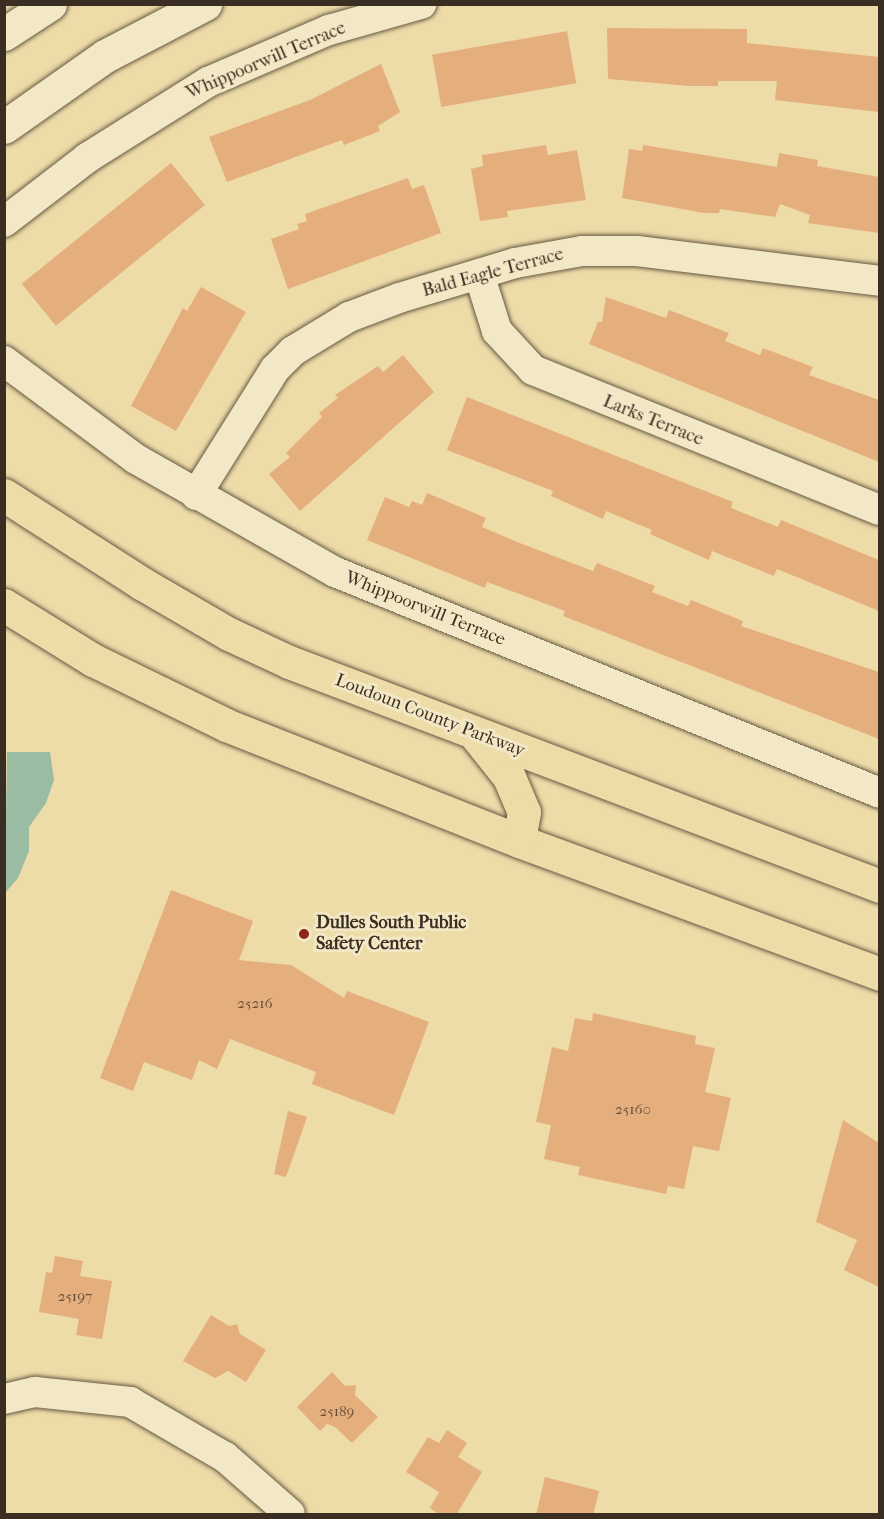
<!DOCTYPE html>
<html>
<head>
<meta charset="utf-8">
<style>
	body { margin:0 }
	#map { position:relative; width:884px; height:1519px; overflow:hidden; background:#eddba8; font-family:"IM FELL French Canon",serif }
	div>[style] { position:absolute }
	.water>* { inset:0; background:#9abca3 }
	.building>* { inset:0; background:#e5af7d; transform-origin:0 0 }
	.roads { filter:drop-shadow(0 0 2px #665943) drop-shadow(0 0 2px #665943) }
	.street>* { height:30px; margin:-15px; padding:0 15px; transform-origin:15px; border-radius:15px; background:#f3e8c6 }
	.secondary>* { height:33px; margin:-16.5px; padding:0 16.5px; transform-origin:16.5px; border-radius:16.5px; background:#f3e8c6 }
	.primary>* { height:33px; margin:-16.5px; padding:0 16.5px; transform-origin:16.5px; border-radius:16.5px; background:#eddba8 }
	.dots>* { width:16px; height:16px; translate:-50% -50%; box-sizing:border-box; border:3px solid #f3e8c6; border-radius:50% }
	span { translate:-50% -50%; white-space:nowrap; text-align:center; line-height:1.15; -webkit-text-stroke:6px #f3e8c6; paint-order:stroke }
	.number-label { font-size:15px; color:#644e38 }
	.number-label span { -webkit-text-stroke-width:0 }
	.street-label { font-size:18px; color:#392e21 }
	.poi-label { font-size:18px; color:#392e21; font-weight:700 }
	.left { translate:0 -50%; text-align:left }
	.frame { position:absolute; inset:0; border:6px solid #392e21; pointer-events:none }
</style>
</head>
<body>
<div id="map">
	<div class="water">
		<i style="clip-path:polygon(7px 752px,50px 752px,54px 780px,46px 803px,29px 827px,29px 851px,18px 878px,5px 893px)"></i>
	</div>
	<div class="building">
		<i style="clip-path:polygon(607px 28px,747px 29px,747px 43px,879px 57px,879px 112px,775px 100px,777px 81px,718px 81px,718px 86px,689px 86px,608px 79px)"></i>
		<i style="left:567px;top:31px;width:53px;height:137px;rotate:80deg"></i>
		<i style="clip-path:polygon(381px 64px,400px 112px,378px 126px,380px 131px,344px 145px,342px 140px,227px 182px,209px 137px,310px 100px)"></i>
		<i style="clip-path:polygon(546px 145px,548px 155px,577px 150px,586px 200px,507px 211px,508px 217px,480px 221px,471px 169px,483px 166px,482px 155px)"></i>
		<i style="clip-path:polygon(643px 145px,777px 167px,779px 153px,818px 160px,817px 166px,879px 177px,879px 233px,808px 223px,810px 215px,780px 204px,775px 217px,720px 209px,719px 213px,704px 213px,622px 198px,629px 149px,642px 151px)"></i>
		<i style="left:171px;top:163px;width:54px;height:192px;rotate:51deg"></i>
		<i style="clip-path:polygon(408px 178px,412px 189px,424px 185px,441px 233px,288px 289px,271px 239px,299px 229px,297px 224px,307px 221px,305px 214px)"></i>
		<i style="clip-path:polygon(201px 287px,246px 312px,176px 431px,131px 406px,183px 308px,187px 311px)"></i>
		<i style="clip-path:polygon(606px 297px,666px 318px,669px 310px,729px 333px,725px 341px,760px 355px,763px 348px,813px 367px,809px 375px,879px 400px,879px 462px,589px 344px,598px 322px,602px 322px)"></i>
		<i style="clip-path:polygon(403px 355px,434px 392px,300px 511px,269px 474px,290px 457px,286px 453px,322px 417px,319px 413px,338px 398px,335px 395px,378px 366px,383px 372px)"></i>
		<i style="clip-path:polygon(467px 397px,733px 502px,731px 508px,778px 527px,781px 520px,879px 560px,879px 611px,777px 569px,774px 576px,712px 551px,709px 560px,650px 534px,652px 530px,606px 511px,603px 519px,551px 496px,553px 491px,447px 450px)"></i>
		<i style="clip-path:polygon(427px 493px,486px 518px,482px 527px,517px 542px,593px 571px,597px 563px,655px 586px,652px 592px,688px 606px,691px 600px,743px 621px,741px 626px,879px 672px,879px 739px,563px 616px,565px 611px,487px 582px,485px 588px,367px 540px,385px 497px,409px 507px,412px 501px,422px 505px)"></i>
		<i style="clip-path:polygon(171px 890px,253px 921px,239px 960px,291px 965px,344px 998px,347px 991px,429px 1022px,394px 1115px,312px 1084px,316px 1072px,230px 1039px,217px 1069px,199px 1060px,192px 1080px,144px 1062px,133px 1091px,100px 1078px)"></i>
		<i style="clip-path:polygon(593px 1013px,696px 1036px,695px 1044px,715px 1048px,705px 1092px,731px 1098px,719px 1151px,693px 1146px,684px 1189px,668px 1186px,666px 1194px,578px 1175px,580px 1167px,544px 1159px,551px 1125px,536px 1122px,552px 1047px,568px 1051px,575px 1018px,592px 1021px)"></i>
		<i style="clip-path:polygon(288px 1111px,307px 1117px,286px 1177px,274px 1174px)"></i>
		<i style="clip-path:polygon(843px 1120px,879px 1143px,879px 1287px,844px 1270px,857px 1240px,816px 1222px)"></i>
		<i style="clip-path:polygon(55px 1256px,83px 1261px,80px 1276px,112px 1281px,102px 1339px,76px 1335px,79px 1319px,39px 1312px,46px 1272px,52px 1273px)"></i>
		<i style="clip-path:polygon(211px 1315px,229px 1326px,237px 1324px,240px 1334px,266px 1350px,246px 1382px,228px 1371px,215px 1378px,183px 1361px)"></i>
		<i style="clip-path:polygon(332px 1372px,345px 1386px,356px 1385px,355px 1395px,378px 1417px,352px 1443px,335px 1427px,327px 1424px,320px 1431px,297px 1407px)"></i>
		<i style="clip-path:polygon(447px 1430px,467px 1443px,458px 1457px,482px 1472px,456px 1515px,440px 1515px,430px 1508px,439px 1492px,406px 1472px,428px 1437px,439px 1443px)"></i>
		<i style="clip-path:polygon(545px 1477px,599px 1491px,593px 1515px,536px 1515px)"></i>
	</div>
	<div class="roads">
		<div class="street">
			<i style="left:4px;top:222px;width:105px;rotate:-37.6deg"></i>
			<i style="left:87px;top:158px;width:143px;rotate:-32.1deg"></i>
			<i style="left:208px;top:82px;width:132px;rotate:-23.3deg"></i>
			<i style="left:329px;top:30px;width:96px;rotate:-15.8deg"></i>
			<i style="left:479px;top:274px;width:60px;rotate:72.5deg"></i>
			<i style="left:497px;top:331px;width:53px;rotate:47.3deg"></i>
			<i style="left:533px;top:370px;width:374px;rotate:22deg"></i>
			<i style="left:4px;top:361px;width:164px;rotate:36.6deg"></i>
			<i style="left:136px;top:459px;width:229px;rotate:29.6deg"></i>
			<i style="left:335px;top:572px;width:588px;rotate:22.07deg"></i>
			<i style="left:196px;top:495px;width:149px;rotate:-57.9deg"></i>
			<i style="left:275px;top:369px;width:25px;rotate:-45deg"></i>
			<i style="left:293px;top:351px;width:66px;rotate:-31.3deg"></i>
			<i style="left:349px;top:317px;width:53px;rotate:-20.8deg"></i>
			<i style="left:399px;top:298px;width:121px;rotate:-16.8deg"></i>
			<i style="left:515px;top:263px;width:68px;rotate:-10.2deg"></i>
			<i style="left:582px;top:251px;width:55px"></i>
			<i style="left:637px;top:251px;width:245px;rotate:7deg"></i>
			<i style="left:4px;top:1399px;width:32px;rotate:-13deg"></i>
			<i style="left:35px;top:1392px;width:96px;rotate:6deg"></i>
			<i style="left:130px;top:1402px;width:110px;rotate:30.1deg"></i>
			<i style="left:225px;top:1457px;width:86px;rotate:41.2deg"></i>
		</div>
		<div class="secondary">
			<i style="left:4px;top:34px;width:55px;rotate:-33.1deg"></i>
			<i style="left:4px;top:127px;width:123px;rotate:-35.1deg"></i>
			<i style="left:105px;top:56px;width:113px;rotate:-27.5deg"></i>
		</div>
		<div class="primary">
			<i style="left:4px;top:495px;width:163px;rotate:32.7deg"></i>
			<i style="left:141px;top:583px;width:102px;rotate:30.1deg"></i>
			<i style="left:229px;top:634px;width:66px;rotate:25deg"></i>
			<i style="left:289px;top:662px;width:632px;rotate:20.76deg"></i>
			<i style="left:4px;top:605px;width:105px;rotate:31.7deg"></i>
			<i style="left:93px;top:660px;width:148px;rotate:26deg"></i>
			<i style="left:226px;top:725px;width:315px;rotate:21.6deg"></i>
			<i style="left:519px;top:841px;width:385px;rotate:20.2deg"></i>
			<i style="left:474px;top:733px;width:56px;rotate:51.5deg"></i>
			<i style="left:509px;top:777px;width:38px;rotate:67deg"></i>
			<i style="left:524px;top:812px;width:29px;rotate:100deg"></i>
		</div>
	</div>
	<div class="dots">
		<i style="left:304px;top:934px;background:#8f2418"></i>
	</div>
	<div class="number-label">
		<span style="left:255px;top:1004px">25216</span>
		<span style="left:633px;top:1110px">25160</span>
		<span style="left:75px;top:1297px">25197</span>
		<span style="left:337px;top:1412px">25189</span>
	</div>
	<div class="street-label">
		<span style="left:266px;top:61px;rotate:-23deg">Whippoorwill Terrace</span>
		<span style="left:493px;top:273px;rotate:-15deg">Bald Eagle Terrace</span>
		<span style="left:653px;top:421px;rotate:22deg">Larks Terrace</span>
		<span style="left:425px;top:609px;rotate:22deg">Whippoorwill Terrace</span>
		<span style="left:430px;top:716px;rotate:21deg">Loudoun County Parkway</span>
	</div>
	<div class="poi-label">
		<span class="left" style="left:316px;top:934px">Dulles South Public<br>Safety Center</span>
	</div>
	<div class="frame"></div>
</div>
</body>
</html>
